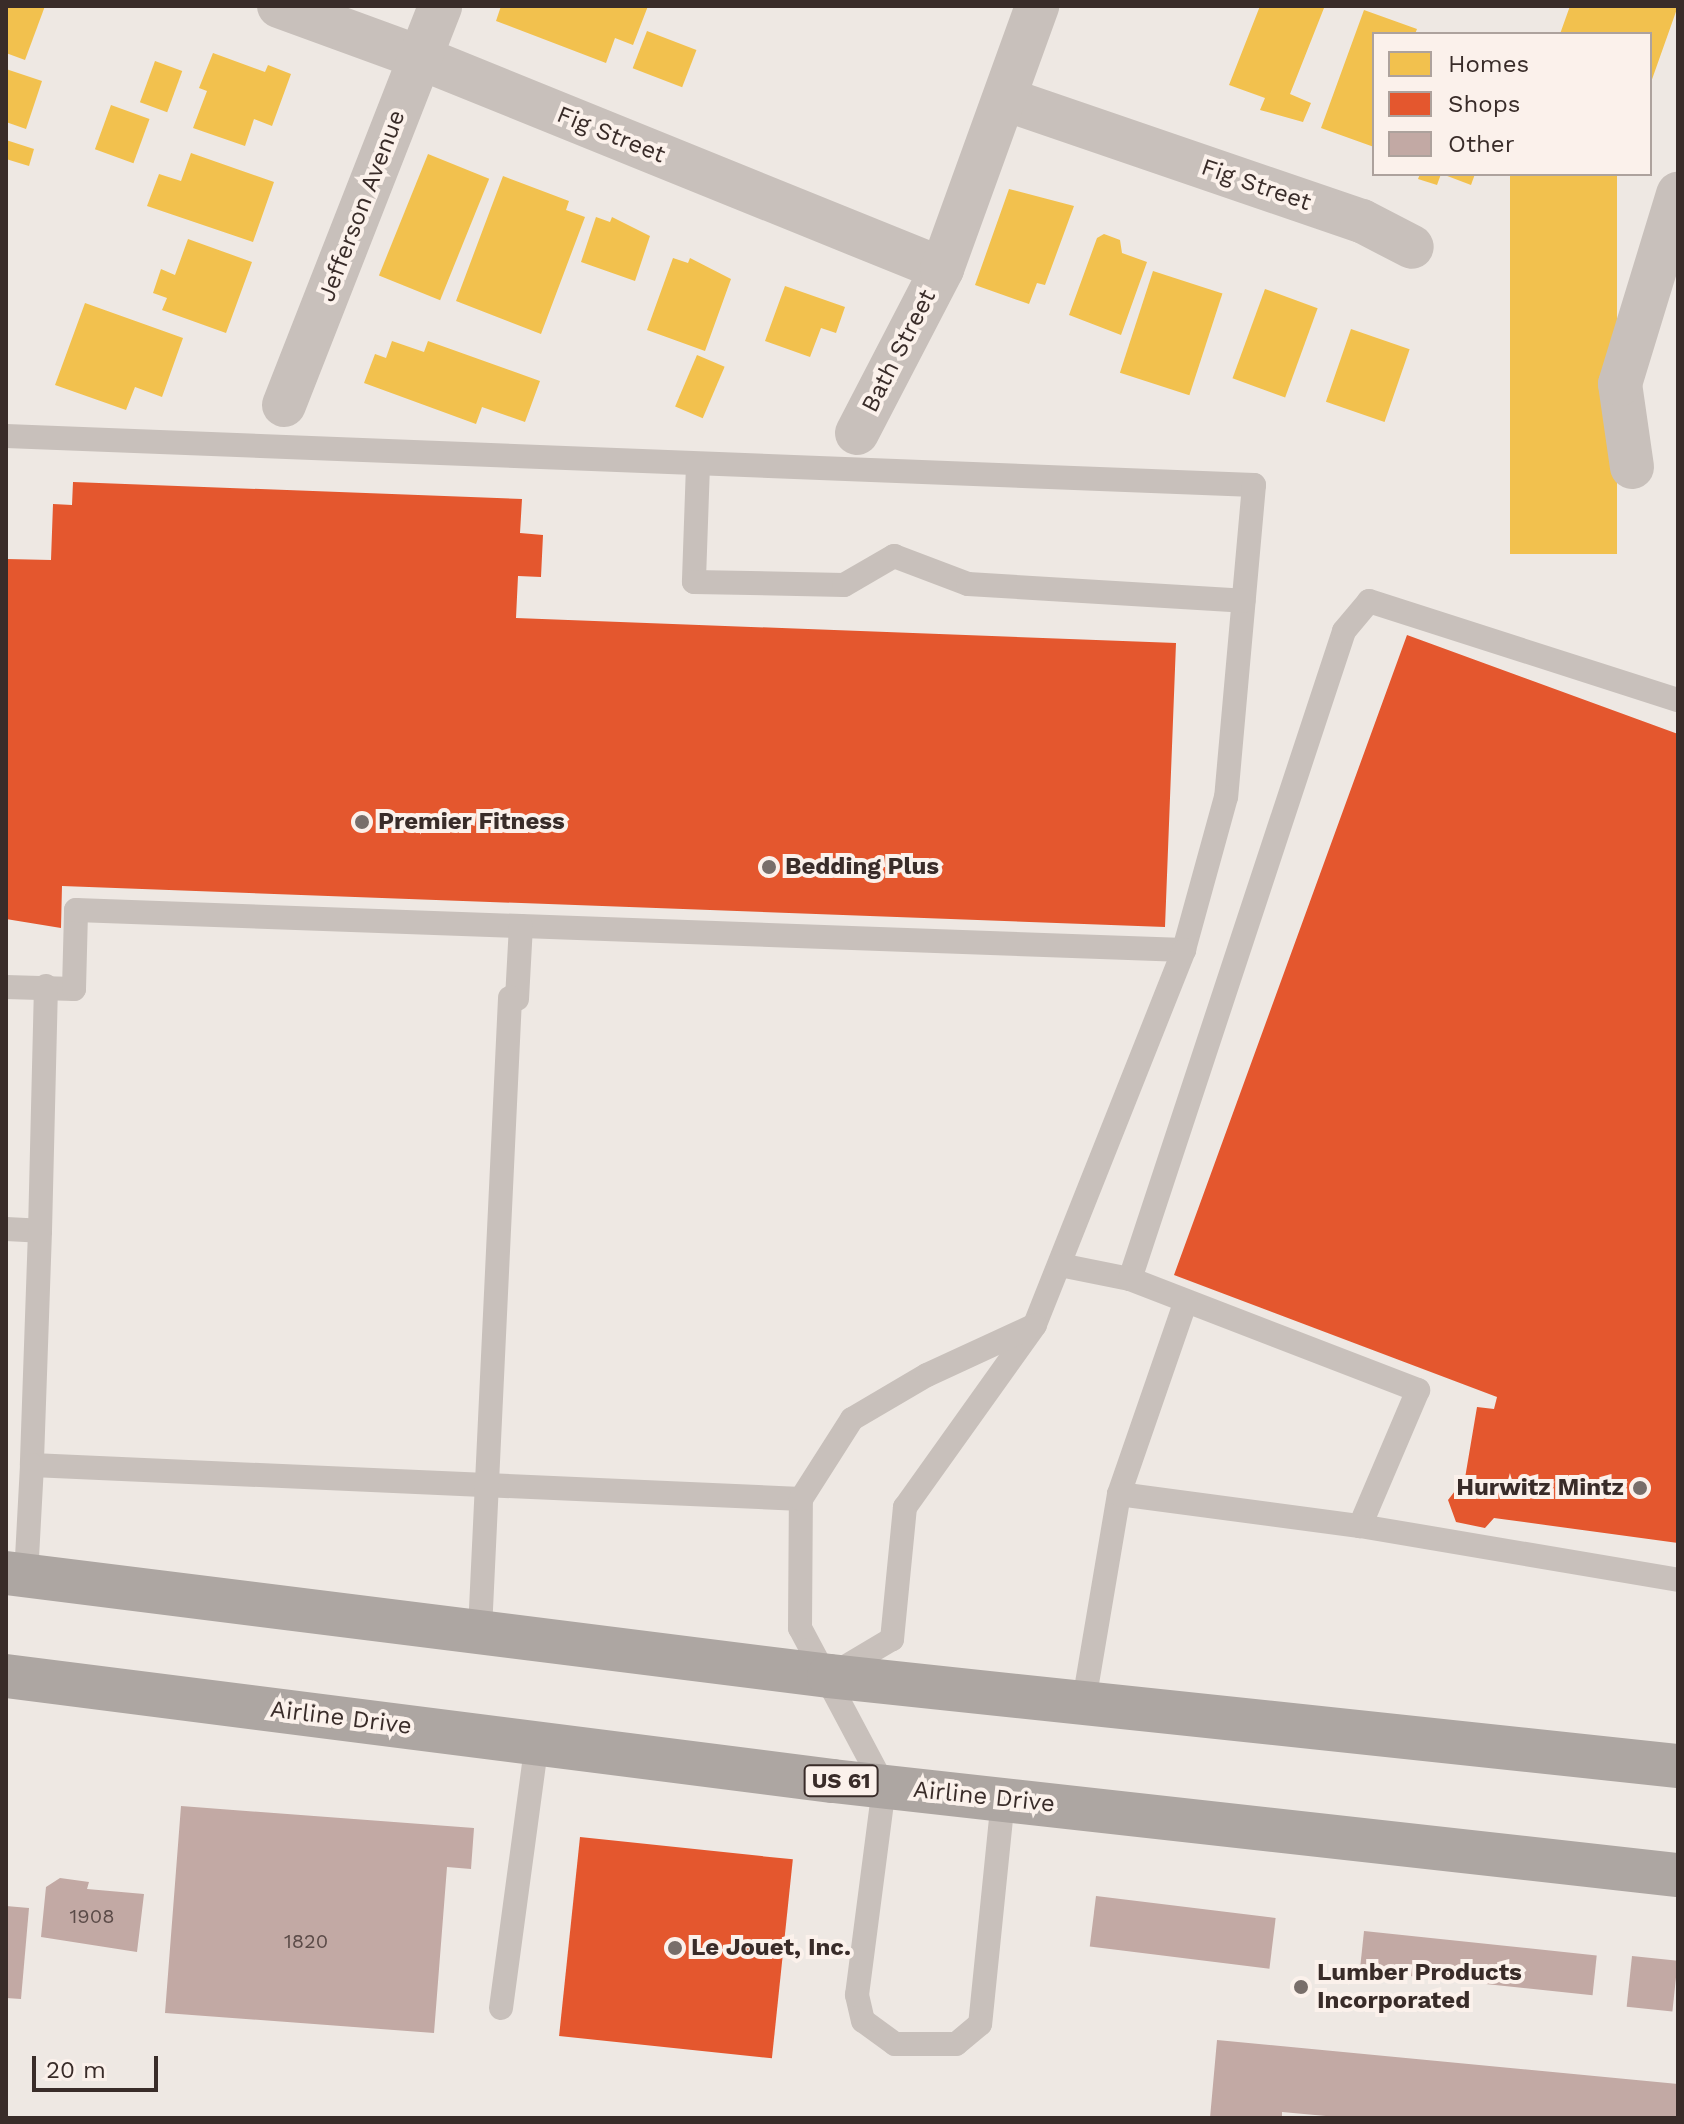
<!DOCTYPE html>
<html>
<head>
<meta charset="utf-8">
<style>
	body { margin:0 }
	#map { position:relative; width:1684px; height:2124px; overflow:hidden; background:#eee8e3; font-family:"Work Sans",sans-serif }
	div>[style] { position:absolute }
	.homes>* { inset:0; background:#f2c14e; transform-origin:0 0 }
	.shops>* { inset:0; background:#e4572e; transform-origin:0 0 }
	.building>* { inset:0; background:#c2a9a4; transform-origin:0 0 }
	.lane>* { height:24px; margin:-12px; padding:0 12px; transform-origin:12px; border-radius:12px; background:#c8c0bb }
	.street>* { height:44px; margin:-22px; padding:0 22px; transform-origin:22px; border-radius:22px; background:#c8c0bb }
	.highway>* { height:44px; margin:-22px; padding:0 22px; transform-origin:22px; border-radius:22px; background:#ada6a2 }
	.dots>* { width:22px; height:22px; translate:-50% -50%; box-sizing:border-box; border:4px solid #fbf1eb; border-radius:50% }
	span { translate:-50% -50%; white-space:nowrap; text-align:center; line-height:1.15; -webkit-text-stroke:8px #fbf1eb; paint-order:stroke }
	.number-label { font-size:20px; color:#5b4b48 }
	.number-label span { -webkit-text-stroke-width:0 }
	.shield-label span { padding:2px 6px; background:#fbf1eb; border:2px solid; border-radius:6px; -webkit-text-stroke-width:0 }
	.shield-label { font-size:22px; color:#392c29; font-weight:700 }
	.street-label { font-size:24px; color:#392c29 }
	.poi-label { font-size:24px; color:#392c29; font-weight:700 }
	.left { translate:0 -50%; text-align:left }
	.right { translate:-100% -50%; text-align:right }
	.frame { position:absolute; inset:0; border:8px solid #392c29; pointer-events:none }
	.legend { position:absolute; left:1372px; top:32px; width:280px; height:144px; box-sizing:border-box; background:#fbf1eb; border:2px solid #ada29d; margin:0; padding:10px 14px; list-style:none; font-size:24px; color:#392c29 }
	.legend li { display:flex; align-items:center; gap:16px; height:40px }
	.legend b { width:40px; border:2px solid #ada29d }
	.scale { position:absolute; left:32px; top:2056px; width:126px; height:36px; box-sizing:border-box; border:4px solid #392c29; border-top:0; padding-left:10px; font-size:24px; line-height:28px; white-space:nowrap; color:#392c29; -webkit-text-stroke:6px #fbf1eb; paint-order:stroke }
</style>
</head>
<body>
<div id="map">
	<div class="homes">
		<i style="clip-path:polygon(6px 6px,45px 6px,25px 60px,6px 53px)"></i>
		<i style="clip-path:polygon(501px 6px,648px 6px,633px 45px,615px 38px,606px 63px,496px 21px)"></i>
		<i style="clip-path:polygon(1260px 6px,1324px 8px,1290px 94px,1311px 103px,1303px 122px,1260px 110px,1265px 98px,1229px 85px)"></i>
		<i style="clip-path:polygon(1570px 6px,1678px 6px,1650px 85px,1650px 34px,1560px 34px)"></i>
		<i style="clip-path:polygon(1364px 10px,1417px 29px,1415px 34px,1374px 34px,1374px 147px,1321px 128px)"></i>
		<i style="left:647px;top:31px;width:53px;height:40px;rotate:21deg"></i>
		<i style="clip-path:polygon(213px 53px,265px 72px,268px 65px,291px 74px,272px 126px,254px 119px,245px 146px,193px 128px,207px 91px,199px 88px)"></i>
		<i style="left:155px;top:61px;width:29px;height:44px;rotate:20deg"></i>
		<i style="clip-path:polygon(6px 69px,42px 81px,26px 129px,6px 122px)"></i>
		<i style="left:111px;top:105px;width:41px;height:47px;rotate:20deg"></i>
		<i style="clip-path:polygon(6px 140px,34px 149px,29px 166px,6px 159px)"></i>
		<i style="clip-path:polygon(191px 153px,274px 182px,253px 242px,147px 206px,159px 174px,181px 181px)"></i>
		<i style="left:428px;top:154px;width:66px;height:131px;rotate:22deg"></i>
		<i style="clip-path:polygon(1420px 174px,1441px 174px,1437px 185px,1418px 179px)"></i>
		<i style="clip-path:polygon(1442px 174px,1475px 174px,1471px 185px)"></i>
		<i style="left:1510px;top:174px;width:107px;height:380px"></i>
		<i style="clip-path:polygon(503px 176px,569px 201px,566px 210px,585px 217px,541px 334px,456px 301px)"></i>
		<i style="clip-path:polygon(1009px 189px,1074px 206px,1045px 285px,1037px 283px,1029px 304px,975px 285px)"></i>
		<i style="clip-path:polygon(596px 217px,610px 222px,612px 217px,650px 236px,635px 281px,581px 262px)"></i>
		<i style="clip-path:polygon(1104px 234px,1120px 240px,1122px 253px,1147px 262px,1121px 335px,1069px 315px,1097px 238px)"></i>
		<i style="clip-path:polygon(188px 239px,252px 262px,226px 333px,162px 310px,167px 298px,153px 293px,161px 269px,175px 275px)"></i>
		<i style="clip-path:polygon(673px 258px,688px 263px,690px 258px,731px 279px,705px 351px,647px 330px)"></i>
		<i style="left:1153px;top:271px;width:73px;height:107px;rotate:18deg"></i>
		<i style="clip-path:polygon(785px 286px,845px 307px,836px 333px,821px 328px,810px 357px,765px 341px)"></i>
		<i style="left:1265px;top:289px;width:56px;height:95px;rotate:20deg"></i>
		<i style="clip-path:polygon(85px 303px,183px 338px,162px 397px,135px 387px,126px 410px,55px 385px)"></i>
		<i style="left:1351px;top:329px;width:62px;height:77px;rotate:19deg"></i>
		<i style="clip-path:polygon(392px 341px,424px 352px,428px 341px,540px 381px,525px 422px,482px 407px,476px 424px,364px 383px,375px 354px,386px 358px)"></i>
		<i style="left:697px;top:355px;width:30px;height:56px;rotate:23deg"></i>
	</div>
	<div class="shops">
		<i style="clip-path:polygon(73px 482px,522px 499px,520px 533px,543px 535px,541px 577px,518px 576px,516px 618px,1176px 643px,1165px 927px,62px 886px,61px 928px,6px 919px,6px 559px,51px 560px,53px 504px,72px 505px)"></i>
		<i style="clip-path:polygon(1407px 635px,1678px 734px,1678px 1543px,1494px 1518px,1485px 1528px,1456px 1522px,1448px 1500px,1465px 1478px,1477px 1407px,1494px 1409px,1497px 1397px,1174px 1275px)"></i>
		<i style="left:580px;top:1837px;width:214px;height:200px;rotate:6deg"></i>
	</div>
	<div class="building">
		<i style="clip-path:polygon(181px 1806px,474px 1828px,471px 1869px,447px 1867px,434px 2033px,165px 2013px)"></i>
		<i style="clip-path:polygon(60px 1878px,89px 1882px,87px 1889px,144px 1894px,137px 1952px,41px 1937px,46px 1887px)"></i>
		<i style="left:1096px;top:1896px;width:181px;height:51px;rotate:7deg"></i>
		<i style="clip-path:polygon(6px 1906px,29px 1908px,21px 1999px,6px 1998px)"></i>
		<i style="left:1364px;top:1931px;width:234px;height:40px;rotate:6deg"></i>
		<i style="left:1632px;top:1956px;width:46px;height:51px;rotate:6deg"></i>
		<i style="clip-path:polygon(1217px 2040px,1678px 2084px,1678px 2118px,1348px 2118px,1282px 2112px,1282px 2118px,1210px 2118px)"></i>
	</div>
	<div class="lane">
		<i style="left:6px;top:436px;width:1249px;rotate:2.25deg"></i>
		<i style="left:1254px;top:485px;width:313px;rotate:95.1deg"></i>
		<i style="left:1226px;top:797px;width:159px;rotate:105.4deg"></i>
		<i style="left:698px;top:465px;width:117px;rotate:92deg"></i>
		<i style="left:694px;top:582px;width:150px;rotate:1.1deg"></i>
		<i style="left:844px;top:585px;width:58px;rotate:-30.1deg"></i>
		<i style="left:894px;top:556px;width:79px;rotate:20.7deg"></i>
		<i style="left:968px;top:584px;width:276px;rotate:3.5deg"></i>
		<i style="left:6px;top:987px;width:68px;rotate:1.7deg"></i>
		<i style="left:74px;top:989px;width:79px;rotate:-88.5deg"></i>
		<i style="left:76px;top:910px;width:1109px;rotate:2.07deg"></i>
		<i style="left:1184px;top:950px;width:404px;rotate:111.7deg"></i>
		<i style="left:1035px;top:1325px;width:224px;rotate:125.5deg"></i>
		<i style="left:905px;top:1507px;width:133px;rotate:95.6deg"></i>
		<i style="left:892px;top:1639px;width:66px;rotate:149.2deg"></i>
		<i style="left:517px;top:999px;width:73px;rotate:-86.9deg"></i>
		<i style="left:6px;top:1229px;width:34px;rotate:3deg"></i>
		<i style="left:40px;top:1231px;width:234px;rotate:92deg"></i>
		<i style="left:32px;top:1465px;width:770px;rotate:2.53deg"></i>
		<i style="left:40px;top:1231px;width:245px;rotate:-88.6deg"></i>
		<i style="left:1060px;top:1265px;width:71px;rotate:11.3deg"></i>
		<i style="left:1130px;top:1279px;width:682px;rotate:-71.72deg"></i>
		<i style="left:1344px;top:631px;width:39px;rotate:-50deg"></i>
		<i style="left:1369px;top:601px;width:324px;rotate:17.8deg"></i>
		<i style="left:1130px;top:1279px;width:309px;rotate:21.1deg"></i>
		<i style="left:1418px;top:1390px;width:148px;rotate:113.1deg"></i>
		<i style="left:1360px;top:1526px;width:323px;rotate:9.6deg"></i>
		<i style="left:1119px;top:1494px;width:204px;rotate:-70.9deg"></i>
		<i style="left:26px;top:1576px;width:111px;rotate:-86.9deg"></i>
		<i style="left:480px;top:1630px;width:633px;rotate:-87.28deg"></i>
		<i style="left:1084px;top:1701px;width:210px;rotate:-80.4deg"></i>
		<i style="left:1119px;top:1494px;width:243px;rotate:7.6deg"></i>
		<i style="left:1003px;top:1799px;width:226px;rotate:95.8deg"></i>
		<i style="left:980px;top:2024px;width:31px;rotate:140deg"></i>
		<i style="left:956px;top:2044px;width:61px;rotate:180deg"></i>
		<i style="left:895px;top:2044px;width:39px;rotate:-144deg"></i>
		<i style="left:863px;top:2021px;width:27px;rotate:-103deg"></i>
		<i style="left:857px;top:1995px;width:211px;rotate:-82.6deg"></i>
		<i style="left:884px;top:1786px;width:179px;rotate:-118deg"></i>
		<i style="left:800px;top:1628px;width:129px;rotate:-89.6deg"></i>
		<i style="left:801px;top:1499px;width:95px;rotate:-57.5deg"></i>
		<i style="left:852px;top:1419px;width:87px;rotate:-30.4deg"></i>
		<i style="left:927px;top:1375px;width:117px;rotate:-24.8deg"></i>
		<i style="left:501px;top:2008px;width:267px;rotate:-82.3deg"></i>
	</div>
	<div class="street">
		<i style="left:279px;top:6px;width:151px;rotate:20.1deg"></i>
		<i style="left:421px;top:58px;width:562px;rotate:22.05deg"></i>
		<i style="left:1005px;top:99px;width:377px;rotate:18.9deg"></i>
		<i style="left:1362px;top:221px;width:56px;rotate:27.5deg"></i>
		<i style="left:284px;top:405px;width:428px;rotate:-68.6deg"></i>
		<i style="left:857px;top:433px;width:185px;rotate:-62.6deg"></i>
		<i style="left:942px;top:269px;width:280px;rotate:-70.1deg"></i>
		<i style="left:1632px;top:467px;width:84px;rotate:-98.2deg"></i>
		<i style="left:1620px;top:384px;width:199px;rotate:-73deg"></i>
	</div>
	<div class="highway">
		<i style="left:6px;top:1573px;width:829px;rotate:7.13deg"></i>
		<i style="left:829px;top:1676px;width:854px;rotate:6.05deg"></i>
		<i style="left:6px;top:1676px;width:834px;rotate:7.24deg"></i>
		<i style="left:833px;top:1781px;width:850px;rotate:6.35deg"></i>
	</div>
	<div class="dots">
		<i style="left:362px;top:822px;background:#786e6a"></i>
		<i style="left:769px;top:867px;background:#786e6a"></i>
		<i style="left:1640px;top:1488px;background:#786e6a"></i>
		<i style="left:675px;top:1948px;background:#786e6a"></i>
		<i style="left:1301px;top:1987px;background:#786e6a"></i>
	</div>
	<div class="number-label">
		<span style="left:92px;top:1916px">1908</span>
		<span style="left:306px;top:1941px">1820</span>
	</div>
	<div class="shield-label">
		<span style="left:841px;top:1781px">US 61</span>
	</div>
	<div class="street-label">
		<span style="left:611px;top:135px;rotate:22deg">Fig Street</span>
		<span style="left:1256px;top:185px;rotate:19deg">Fig Street</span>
		<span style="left:362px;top:206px;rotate:-69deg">Jefferson Avenue</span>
		<span style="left:899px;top:351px;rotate:-63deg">Bath Street</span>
		<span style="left:341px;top:1718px;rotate:7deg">Airline Drive</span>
		<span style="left:984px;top:1797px;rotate:6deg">Airline Drive</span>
	</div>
	<div class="poi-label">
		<span class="left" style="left:378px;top:822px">Premier Fitness</span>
		<span class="left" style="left:785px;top:867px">Bedding Plus</span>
		<span class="right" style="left:1624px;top:1488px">Hurwitz Mintz</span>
		<span class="left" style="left:691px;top:1948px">Le Jouet, Inc.</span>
		<span class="left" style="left:1317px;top:1987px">Lumber Products<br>Incorporated</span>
	</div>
	<div class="frame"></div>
	<ul class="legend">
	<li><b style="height:22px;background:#f2c14e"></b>Homes</li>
	<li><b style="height:22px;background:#e4572e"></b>Shops</li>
	<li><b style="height:22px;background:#c2a9a4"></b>Other</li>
	</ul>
	<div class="scale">20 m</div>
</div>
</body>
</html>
